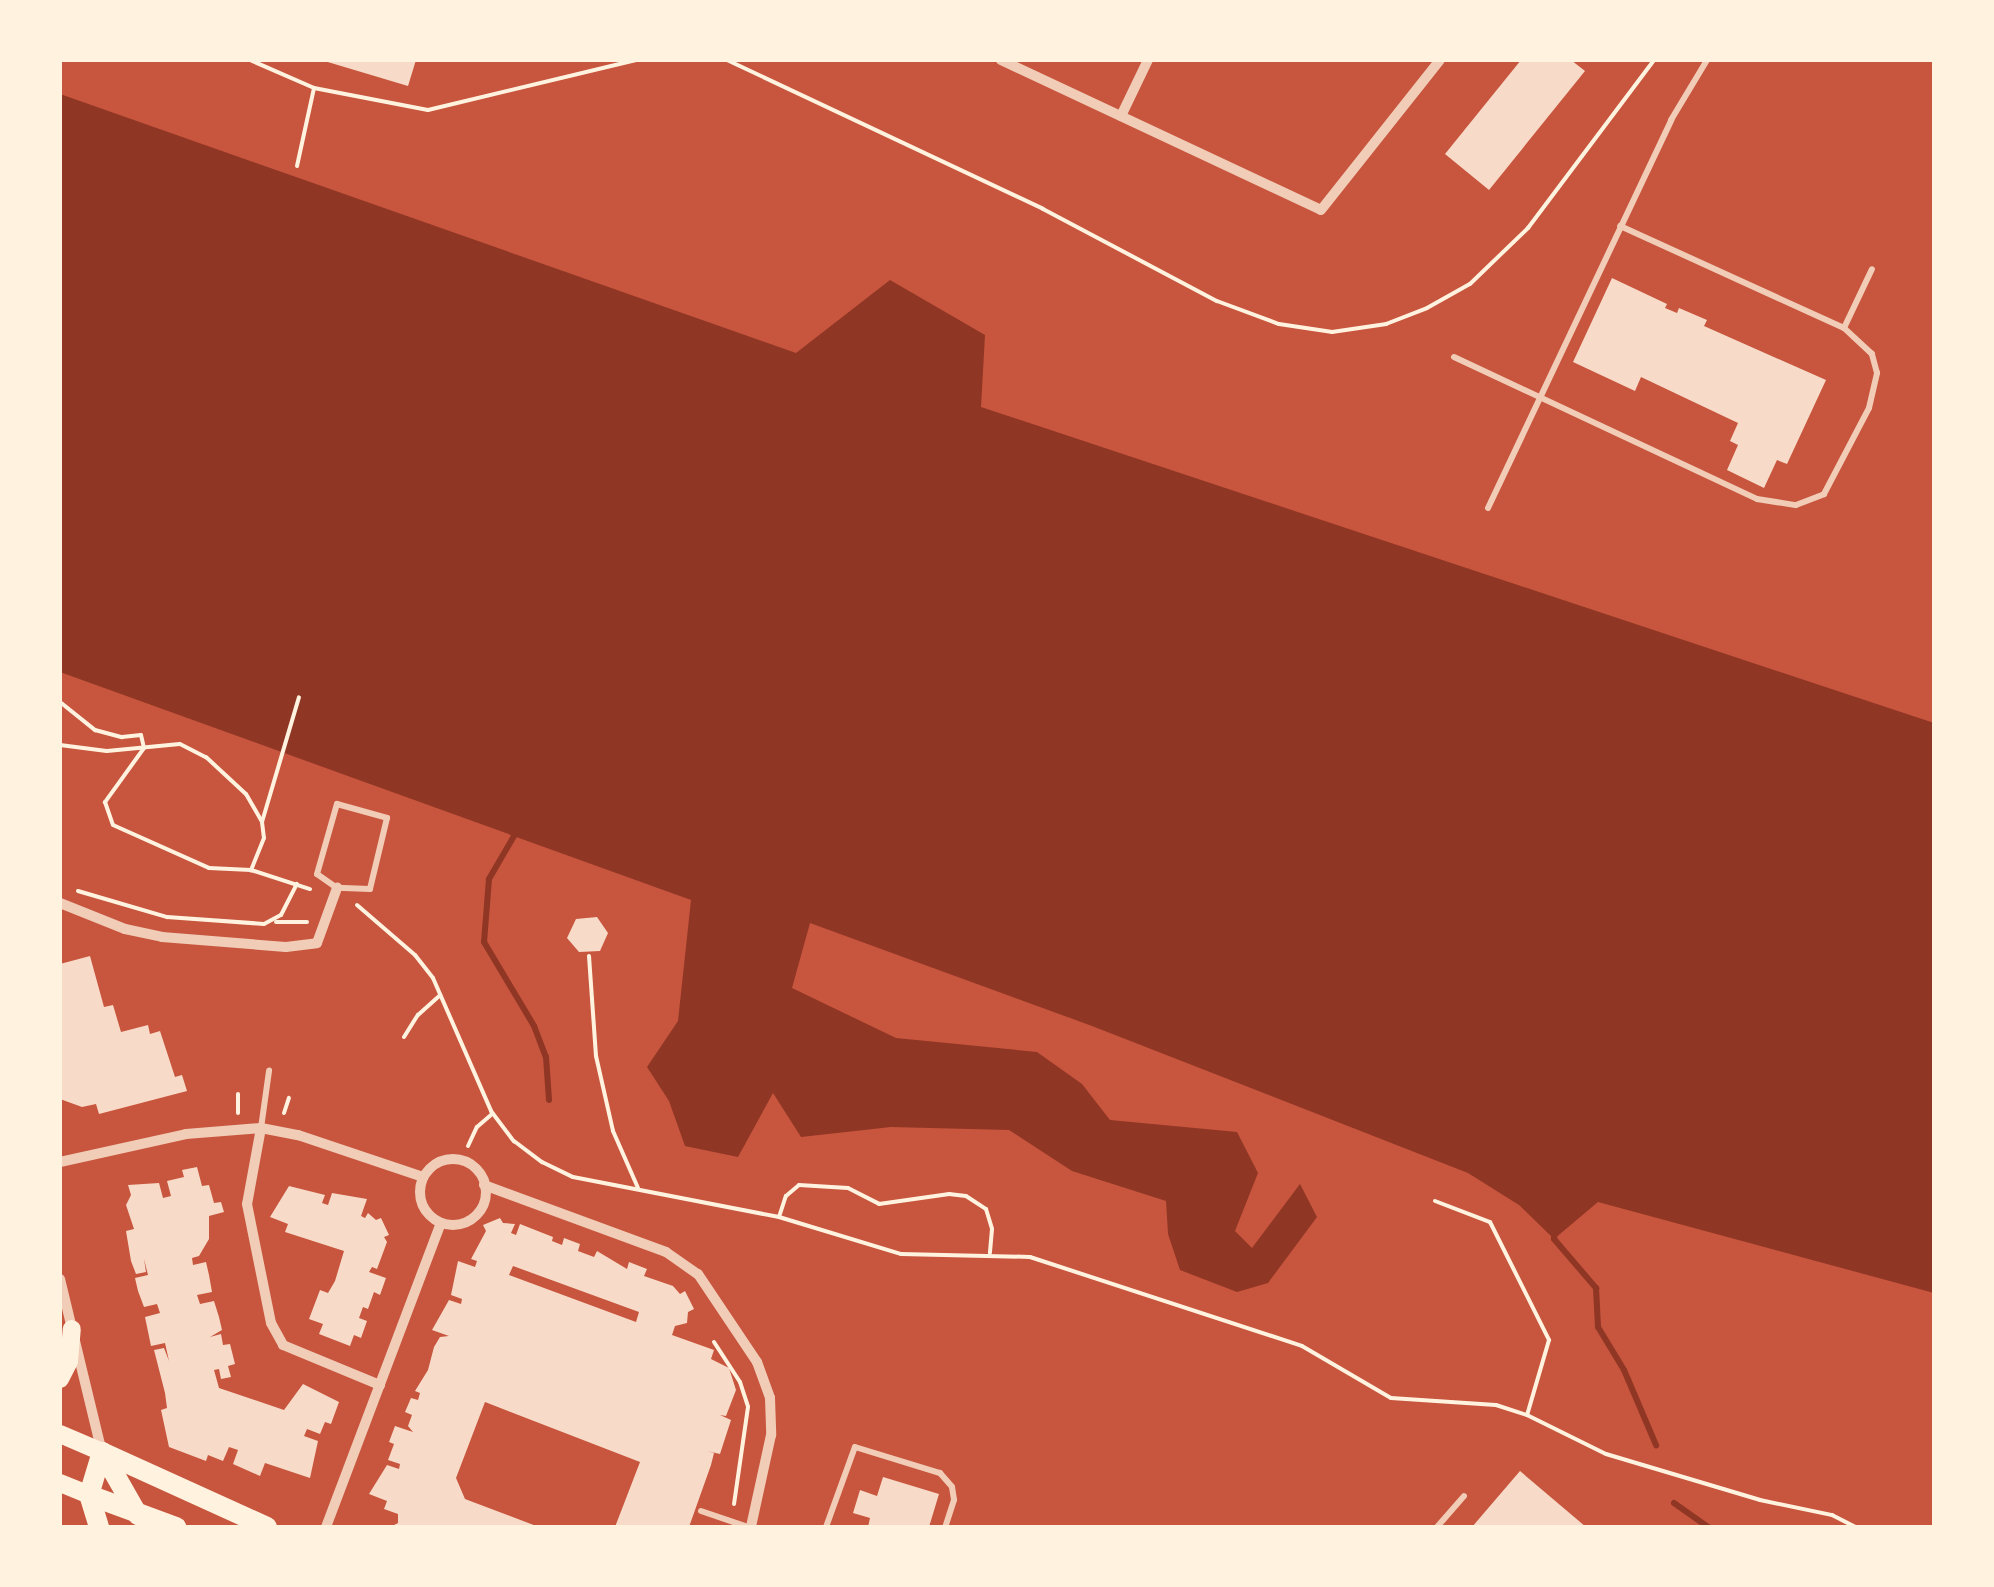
<!DOCTYPE html>
<html>
<head>
<meta charset="utf-8">
<style>
	body { margin:0 }
	#map { position:relative; width:1994px; height:1587px; overflow:hidden; background:#c8553d; font-family:Barlow,sans-serif }
	div>[style] { position:absolute }
	.water>* { inset:0; background:#8f3625 }
	.stream>* { height:6px; margin:-3px; padding:0 3px; transform-origin:3px; border-radius:3px; background:#8f3625 }
	.building>* { inset:0; background:#f7dbc8 }
	.path>* { height:4px; margin:-2px; padding:0 2px; transform-origin:2px; border-radius:2px; background:#fff3e0 }
	.service>* { height:6px; margin:-3px; padding:0 3px; transform-origin:3px; border-radius:3px; background:#f1ccb7 }
	.minor>* { height:10px; margin:-5px; padding:0 5px; transform-origin:5px; border-radius:5px; background:#f1ccb7 }
	.minor>.ring { margin:-5px; padding:0; box-sizing:content-box; background:none; border:10px solid #f1ccb7; border-radius:50% }
	.secondary>* { height:18px; margin:-9px; padding:0 9px; transform-origin:9px; border-radius:9px; background:#fff3e0 }
	.primary>* { height:20px; margin:-10px; padding:0 10px; transform-origin:10px; border-radius:10px; background:#fff3e0 }
	span { translate:-50% -50%; white-space:nowrap; text-align:center; line-height:1.15; -webkit-text-stroke:10px #fff3e0; paint-order:stroke }
	.frame { position:absolute; inset:0; border:62px solid #fff3e0; pointer-events:none }
</style>
</head>
<body>
<div id="map">
	<div class="water">
		<i style="clip-path:polygon(60px 94px,796px 353px,890px 280px,985px 335px,981px 407px,1934px 723px,1934px 1293px,1598px 1202px,1554px 1239px,1519px 1205px,1468px 1173px,1092px 1026px,810px 923px,792px 988px,896px 1038px,1037px 1052px,1082px 1084px,1110px 1120px,1237px 1132px,1258px 1173px,1235px 1231px,1252px 1248px,1300px 1184px,1317px 1217px,1268px 1283px,1237px 1292px,1180px 1270px,1168px 1234px,1166px 1201px,1072px 1171px,1009px 1130px,891px 1127px,801px 1137px,773px 1093px,738px 1157px,685px 1146px,669px 1101px,647px 1067px,678px 1021px,691px 900px,60px 672px)"></i>
	</div>
	<div class="stream">
		<i style="left:514px;top:836px;width:50px;rotate:120.2deg"></i>
		<i style="left:489px;top:879px;width:63px;rotate:94.5deg"></i>
		<i style="left:484px;top:942px;width:98px;rotate:59.2deg"></i>
		<i style="left:534px;top:1026px;width:33px;rotate:69deg"></i>
		<i style="left:546px;top:1057px;width:43px;rotate:86deg"></i>
		<i style="left:1555px;top:1231px;width:8px;rotate:97deg"></i>
		<i style="left:1554px;top:1239px;width:65px;rotate:49.4deg"></i>
		<i style="left:1596px;top:1288px;width:39px;rotate:87deg"></i>
		<i style="left:1598px;top:1327px;width:50px;rotate:58.8deg"></i>
		<i style="left:1624px;top:1370px;width:82px;rotate:66.9deg"></i>
		<i style="left:1674px;top:1503px;width:42px;rotate:35.2deg"></i>
	</div>
	<div class="building">
		<i style="clip-path:polygon(321px 60px,416px 60px,408px 86px)"></i>
		<i style="clip-path:polygon(1521px 60px,1571px 60px,1585px 71px,1489px 190px,1445px 154px)"></i>
		<i style="clip-path:polygon(1612px 278px,1667px 304px,1665px 308px,1677px 313px,1679px 308px,1707px 320px,1704px 326px,1826px 380px,1787px 464px,1777px 460px,1764px 488px,1727px 470px,1738px 445px,1730px 441px,1738px 423px,1641px 377px,1635px 391px,1573px 362px)"></i>
		<i style="clip-path:polygon(597px 917px,608px 933px,600px 951px,579px 952px,567px 938px,576px 919px)"></i>
		<i style="clip-path:polygon(90px 956px,104px 1007px,113px 1005px,121px 1032px,148px 1025px,150px 1034px,160px 1031px,175px 1077px,182px 1075px,187px 1091px,99px 1114px,96px 1104px,82px 1107px,60px 1099px,60px 964px)"></i>
		<i style="clip-path:polygon(197px 1167px,202px 1186px,209px 1185px,214px 1203px,221px 1202px,224px 1212px,209px 1216px,209px 1239px,199px 1256px,192px 1258px,193px 1265px,206px 1262px,209px 1275px,212px 1292px,197px 1295px,200px 1304px,214px 1301px,219px 1317px,222px 1330px,210px 1337px,221px 1334px,223px 1345px,230px 1344px,235px 1364px,228px 1366px,231px 1377px,221px 1379px,219px 1369px,214px 1370px,219px 1388px,284px 1410px,303px 1384px,339px 1402px,331px 1424px,325px 1422px,320px 1434px,307px 1429px,304px 1436px,318px 1441px,310px 1478px,265px 1463px,260px 1476px,233px 1464px,238px 1450px,229px 1447px,223px 1461px,208px 1455px,206px 1461px,169px 1447px,161px 1410px,167px 1408px,165px 1393px,154px 1350px,164px 1348px,169px 1361px,165px 1343px,151px 1346px,145px 1317px,160px 1313px,157px 1304px,144px 1307px,138px 1291px,135px 1278px,148px 1275px,144px 1259px,146px 1272px,136px 1274px,131px 1261px,126px 1231px,134px 1229px,126px 1205px,131px 1195px,128px 1185px,159px 1183px,163px 1198px,171px 1196px,167px 1181px,184px 1177px,182px 1170px)"></i>
		<i style="clip-path:polygon(289px 1186px,325px 1195px,322px 1203px,328px 1205px,332px 1193px,367px 1199px,361px 1216px,365px 1218px,368px 1213px,376px 1220px,381px 1218px,389px 1235px,384px 1237px,387px 1242px,377px 1269px,372px 1267px,369px 1272px,386px 1278px,380px 1295px,374px 1292px,368px 1309px,363px 1307px,359px 1318px,367px 1321px,361px 1338px,354px 1335px,350px 1346px,319px 1334px,323px 1324px,309px 1319px,320px 1290px,328px 1293px,335px 1281px,344px 1251px,285px 1232px,288px 1224px,270px 1217px)"></i>
		<i style="clip-path:polygon(evenodd,500px 1218px,503px 1223px,515px 1224px,511px 1233px,516px 1235px,520px 1224px,553px 1237px,552px 1241px,562px 1245px,564px 1238px,580px 1244px,578px 1251px,594px 1257px,597px 1251px,627px 1269px,629px 1262px,647px 1269px,644px 1276px,673px 1286px,680px 1294px,685px 1291px,694px 1309px,688px 1312px,687px 1323px,675px 1326px,672px 1335px,714px 1350px,711px 1359px,729px 1368px,736px 1390px,726px 1416px,720px 1415px,731px 1420px,720px 1454px,707px 1451px,714px 1453px,711px 1465px,689px 1527px,615px 1527px,640px 1462px,485px 1402px,456px 1478px,465px 1499px,539px 1527px,390px 1527px,398px 1523px,398px 1514px,384px 1509px,387px 1501px,369px 1494px,387px 1465px,399px 1469px,400px 1464px,388px 1460px,394px 1444px,389px 1442px,395px 1426px,413px 1432px,408px 1426px,412px 1415px,405px 1412px,411px 1398px,418px 1400px,420px 1393px,415px 1391px,428px 1370px,434px 1347px,440px 1337px,449px 1336px,432px 1330px,449px 1300px,461px 1304px,462px 1299px,451px 1295px,458px 1261px,475px 1267px,477px 1261px,471px 1259px,486px 1231px,483px 1225px,500px 1218px,513px 1266px,639px 1312px,636px 1322px,509px 1275px,513px 1266px)"></i>
		<i style="clip-path:polygon(1520px 1471px,1586px 1527px,1472px 1527px)"></i>
		<i style="clip-path:polygon(883px 1477px,939px 1494px,929px 1527px,868px 1527px,870px 1518px,853px 1513px,860px 1490px,877px 1496px)"></i>
	</div>
	<div class="path">
		<i style="left:250px;top:60px;width:70px;rotate:23.6deg"></i>
		<i style="left:314px;top:88px;width:116px;rotate:10.9deg"></i>
		<i style="left:428px;top:110px;width:214px;rotate:-13.5deg"></i>
		<i style="left:727px;top:60px;width:349px;rotate:25.2deg"></i>
		<i style="left:1043px;top:209px;width:197px;rotate:27.9deg"></i>
		<i style="left:1217px;top:301px;width:66px;rotate:20.4deg"></i>
		<i style="left:1279px;top:324px;width:54px;rotate:8.6deg"></i>
		<i style="left:1332px;top:332px;width:55px;rotate:-8.4deg"></i>
		<i style="left:1386px;top:324px;width:44px;rotate:-21.3deg"></i>
		<i style="left:1427px;top:308px;width:49px;rotate:-29.2deg"></i>
		<i style="left:1470px;top:284px;width:81px;rotate:-44deg"></i>
		<i style="left:1528px;top:228px;width:210px;rotate:-53.1deg"></i>
		<i style="left:297px;top:166px;width:80px;rotate:-77.7deg"></i>
		<i style="left:60px;top:702px;width:45px;rotate:38.7deg"></i>
		<i style="left:95px;top:730px;width:28px;rotate:15deg"></i>
		<i style="left:122px;top:737px;width:19px;rotate:-6deg"></i>
		<i style="left:141px;top:735px;width:13px;rotate:77deg"></i>
		<i style="left:144px;top:748px;width:67px;rotate:125.8deg"></i>
		<i style="left:105px;top:802px;width:24px;rotate:71deg"></i>
		<i style="left:113px;top:825px;width:105px;rotate:24.1deg"></i>
		<i style="left:209px;top:868px;width:42px;rotate:2.7deg"></i>
		<i style="left:60px;top:745px;width:47px;rotate:7.3deg"></i>
		<i style="left:107px;top:751px;width:73px;rotate:-5.5deg"></i>
		<i style="left:180px;top:744px;width:29px;rotate:27deg"></i>
		<i style="left:206px;top:757px;width:54px;rotate:42.8deg"></i>
		<i style="left:246px;top:794px;width:32px;rotate:60deg"></i>
		<i style="left:262px;top:822px;width:16px;rotate:83deg"></i>
		<i style="left:264px;top:838px;width:35px;rotate:112deg"></i>
		<i style="left:251px;top:870px;width:62px;rotate:17.9deg"></i>
		<i style="left:262px;top:822px;width:130px;rotate:-73.5deg"></i>
		<i style="left:78px;top:891px;width:93px;rotate:16.3deg"></i>
		<i style="left:167px;top:917px;width:97px;rotate:4.1deg"></i>
		<i style="left:264px;top:924px;width:19px;rotate:-28deg"></i>
		<i style="left:281px;top:915px;width:35px;rotate:-63deg"></i>
		<i style="left:357px;top:905px;width:77px;rotate:40.8deg"></i>
		<i style="left:415px;top:955px;width:29px;rotate:52deg"></i>
		<i style="left:433px;top:978px;width:145px;rotate:66.4deg"></i>
		<i style="left:491px;top:1111px;width:38px;rotate:53deg"></i>
		<i style="left:514px;top:1141px;width:35px;rotate:37deg"></i>
		<i style="left:542px;top:1162px;width:34px;rotate:26deg"></i>
		<i style="left:573px;top:1177px;width:210px;rotate:11deg"></i>
		<i style="left:779px;top:1217px;width:127px;rotate:16.9deg"></i>
		<i style="left:901px;top:1254px;width:129px;rotate:1.3deg"></i>
		<i style="left:1030px;top:1257px;width:286px;rotate:18.1deg"></i>
		<i style="left:1302px;top:1346px;width:103px;rotate:30.3deg"></i>
		<i style="left:1391px;top:1398px;width:105px;rotate:3.8deg"></i>
		<i style="left:1496px;top:1405px;width:33px;rotate:18deg"></i>
		<i style="left:1527px;top:1415px;width:88px;rotate:26.3deg"></i>
		<i style="left:1606px;top:1454px;width:161px;rotate:16.6deg"></i>
		<i style="left:1760px;top:1500px;width:74px;rotate:11.8deg"></i>
		<i style="left:1832px;top:1515px;width:27px;rotate:27deg"></i>
		<i style="left:276px;top:922px;width:31px"></i>
		<i style="left:589px;top:956px;width:100px;rotate:86deg"></i>
		<i style="left:596px;top:1056px;width:77px;rotate:77.2deg"></i>
		<i style="left:613px;top:1131px;width:62px;rotate:66.3deg"></i>
		<i style="left:404px;top:1037px;width:26px;rotate:-58deg"></i>
		<i style="left:418px;top:1015px;width:30px;rotate:-42deg"></i>
		<i style="left:238px;top:1113px;width:19px;rotate:-90deg"></i>
		<i style="left:284px;top:1113px;width:16px;rotate:-72deg"></i>
		<i style="left:468px;top:1146px;width:21px;rotate:-65deg"></i>
		<i style="left:477px;top:1127px;width:18px;rotate:-41deg"></i>
		<i style="left:1435px;top:1201px;width:59px;rotate:20.9deg"></i>
		<i style="left:1490px;top:1222px;width:132px;rotate:63.4deg"></i>
		<i style="left:1549px;top:1340px;width:78px;rotate:106.3deg"></i>
		<i style="left:779px;top:1217px;width:22px;rotate:-72deg"></i>
		<i style="left:786px;top:1196px;width:17px;rotate:-40deg"></i>
		<i style="left:799px;top:1185px;width:49px;rotate:3.5deg"></i>
		<i style="left:848px;top:1188px;width:35px;rotate:27deg"></i>
		<i style="left:879px;top:1204px;width:71px;rotate:-8.1deg"></i>
		<i style="left:949px;top:1194px;width:17px;rotate:7deg"></i>
		<i style="left:966px;top:1196px;width:24px;rotate:33deg"></i>
		<i style="left:986px;top:1209px;width:21px;rotate:73deg"></i>
		<i style="left:992px;top:1229px;width:24px;rotate:95deg"></i>
		<i style="left:714px;top:1342px;width:48px;rotate:57deg"></i>
		<i style="left:740px;top:1382px;width:26px;rotate:72deg"></i>
		<i style="left:748px;top:1407px;width:98px;rotate:98.2deg"></i>
	</div>
	<div class="service">
		<i style="left:1844px;top:328px;width:65px;rotate:-64.6deg"></i>
		<i style="left:1454px;top:357px;width:335px;rotate:25.1deg"></i>
		<i style="left:1757px;top:499px;width:39px;rotate:9deg"></i>
		<i style="left:1796px;top:505px;width:30px;rotate:-21deg"></i>
		<i style="left:1824px;top:494px;width:97px;rotate:-62.4deg"></i>
		<i style="left:1869px;top:408px;width:36px;rotate:-77deg"></i>
		<i style="left:1877px;top:373px;width:20px;rotate:-105deg"></i>
		<i style="left:1872px;top:354px;width:38px;rotate:-137deg"></i>
		<i style="left:1844px;top:328px;width:246px;rotate:-155.5deg"></i>
		<i style="left:1488px;top:508px;width:429px;rotate:-64.7deg"></i>
		<i style="left:1671px;top:120px;width:70px;rotate:-59deg"></i>
		<i style="left:337px;top:804px;width:52px;rotate:15.6deg"></i>
		<i style="left:387px;top:818px;width:73px;rotate:103.5deg"></i>
		<i style="left:370px;top:889px;width:33px;rotate:-178deg"></i>
		<i style="left:337px;top:888px;width:24px;rotate:-145deg"></i>
		<i style="left:317px;top:874px;width:73px;rotate:-74.1deg"></i>
		<i style="left:261px;top:1128px;width:58px;rotate:-82deg"></i>
		<i style="left:701px;top:1511px;width:50px;rotate:18.8deg"></i>
		<i style="left:826px;top:1527px;width:85px;rotate:-70.1deg"></i>
		<i style="left:855px;top:1447px;width:89px;rotate:17deg"></i>
		<i style="left:940px;top:1473px;width:18px;rotate:49deg"></i>
		<i style="left:952px;top:1487px;width:13px;rotate:81deg"></i>
		<i style="left:954px;top:1500px;width:28px;rotate:108deg"></i>
		<i style="left:1437px;top:1527px;width:41px;rotate:-48.9deg"></i>
	</div>
	<div class="minor">
		<i style="left:1001px;top:60px;width:353px;rotate:25.1deg"></i>
		<i style="left:1321px;top:210px;width:191px;rotate:-51.6deg"></i>
		<i style="left:1121px;top:116px;width:62px;rotate:-64.3deg"></i>
		<i style="left:60px;top:903px;width:70px;rotate:21.8deg"></i>
		<i style="left:125px;top:929px;width:38px;rotate:12deg"></i>
		<i style="left:162px;top:937px;width:124px;rotate:4.6deg"></i>
		<i style="left:286px;top:947px;width:31px;rotate:-7deg"></i>
		<i style="left:317px;top:943px;width:59px;rotate:-70deg"></i>
		<i style="left:261px;top:1128px;width:77px;rotate:100.4deg"></i>
		<i style="left:247px;top:1204px;width:121px;rotate:78.6deg"></i>
		<i style="left:271px;top:1323px;width:25px;rotate:61deg"></i>
		<i style="left:283px;top:1345px;width:105px;rotate:22.4deg"></i>
		<i class="ring" style="left:420px;top:1159px;width:56px;height:56px"></i>
		<i style="left:60px;top:1162px;width:129px;rotate:-12.5deg"></i>
		<i style="left:186px;top:1134px;width:75px;rotate:-4.6deg"></i>
		<i style="left:261px;top:1128px;width:38px;rotate:11deg"></i>
		<i style="left:298px;top:1135px;width:132px;rotate:18.6deg"></i>
		<i style="left:484px;top:1185px;width:194px;rotate:20.2deg"></i>
		<i style="left:666px;top:1252px;width:39px;rotate:35deg"></i>
		<i style="left:698px;top:1274px;width:106px;rotate:56.2deg"></i>
		<i style="left:757px;top:1362px;width:38px;rotate:70deg"></i>
		<i style="left:770px;top:1398px;width:37px;rotate:88deg"></i>
		<i style="left:771px;top:1435px;width:94px;rotate:102.3deg"></i>
		<i style="left:60px;top:1279px;width:178px;rotate:76.4deg"></i>
		<i style="left:326px;top:1527px;width:325px;rotate:-69.3deg"></i>
	</div>
	<div class="secondary">
		<i style="left:60px;top:1379px;width:20px;rotate:-63deg"></i>
		<i style="left:69px;top:1361px;width:32px;rotate:-85deg"></i>
		<i style="left:60px;top:1434px;width:46px;rotate:23.2deg"></i>
		<i style="left:60px;top:1483px;width:31px;rotate:22deg"></i>
	</div>
	<div class="primary">
		<i style="left:102px;top:1452px;width:181px;rotate:24.4deg"></i>
		<i style="left:102px;top:1452px;width:73px;rotate:60.3deg"></i>
		<i style="left:89px;top:1495px;width:93px;rotate:20.2deg"></i>
		<i style="left:99px;top:1527px;width:34px;rotate:-107deg"></i>
		<i style="left:89px;top:1495px;width:45px;rotate:-73.2deg"></i>
	</div>
	<div class="frame"></div>
</div>
</body>
</html>
